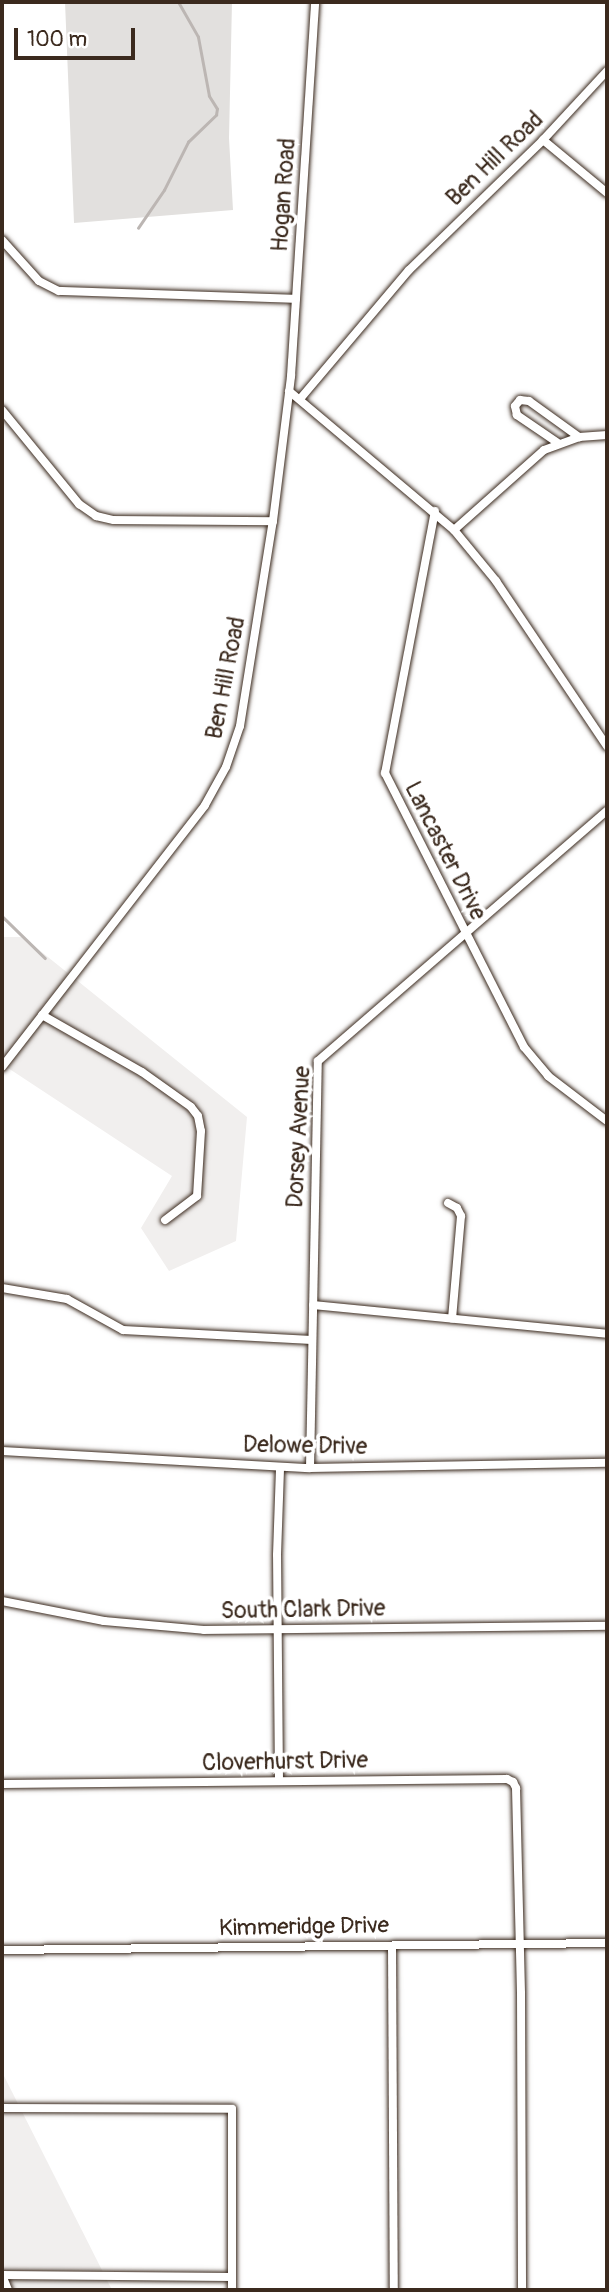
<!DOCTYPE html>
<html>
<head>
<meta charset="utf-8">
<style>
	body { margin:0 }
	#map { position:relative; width:609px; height:2292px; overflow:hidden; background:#fff; font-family:Pangolin,sans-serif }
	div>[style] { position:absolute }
	.built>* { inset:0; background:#f1efee }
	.green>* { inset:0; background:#e2e0de }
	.stream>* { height:2.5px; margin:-1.25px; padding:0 1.25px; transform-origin:1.25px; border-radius:1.25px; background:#bcb6b3 }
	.roads { filter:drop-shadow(0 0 2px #3b2a1e) drop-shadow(0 0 2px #3b2a1e) }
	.minor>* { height:8px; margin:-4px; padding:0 4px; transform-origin:4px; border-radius:4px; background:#fff }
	span { translate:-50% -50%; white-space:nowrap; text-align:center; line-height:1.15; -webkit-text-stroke:7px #fff; paint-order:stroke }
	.street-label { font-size:23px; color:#3b2a1e }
	.frame { position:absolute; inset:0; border:4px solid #3b2a1e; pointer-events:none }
	.scale { position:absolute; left:14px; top:28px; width:121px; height:32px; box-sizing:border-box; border:4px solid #3b2a1e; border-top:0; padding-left:9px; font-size:21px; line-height:24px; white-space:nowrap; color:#3b2a1e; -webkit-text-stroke:5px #fff; paint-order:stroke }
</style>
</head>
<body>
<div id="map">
	<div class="built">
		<i style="clip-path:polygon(2px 937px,23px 937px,247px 1117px,236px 1241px,169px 1271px,141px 1228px,172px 1176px,8px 1068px,2px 1075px)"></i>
		<i style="clip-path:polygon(2px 2072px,112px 2290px,2px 2290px)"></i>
	</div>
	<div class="green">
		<i style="clip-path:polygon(65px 2px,232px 2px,229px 138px,233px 210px,74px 223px)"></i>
	</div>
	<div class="stream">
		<i style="left:138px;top:228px;width:46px;rotate:-55.6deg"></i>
		<i style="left:164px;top:190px;width:54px;rotate:-63.4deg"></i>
		<i style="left:188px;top:142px;width:39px;rotate:-44deg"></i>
		<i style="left:216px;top:115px;width:6px;rotate:-81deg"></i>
		<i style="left:217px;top:109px;width:15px;rotate:-122deg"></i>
		<i style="left:209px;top:96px;width:60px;rotate:-100.6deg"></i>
		<i style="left:198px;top:37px;width:40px;rotate:-119.7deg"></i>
		<i style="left:2px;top:916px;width:60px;rotate:44.3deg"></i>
	</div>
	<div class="roads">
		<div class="minor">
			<i style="left:543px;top:140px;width:83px;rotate:39.6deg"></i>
			<i style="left:2px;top:240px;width:55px;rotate:47.9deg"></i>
			<i style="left:39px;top:281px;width:22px;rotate:27deg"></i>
			<i style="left:59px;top:291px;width:237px;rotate:1.9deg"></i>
			<i style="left:289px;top:391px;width:216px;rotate:40.1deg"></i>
			<i style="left:454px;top:530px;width:66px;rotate:50.5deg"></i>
			<i style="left:496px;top:581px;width:199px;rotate:56.1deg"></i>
			<i style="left:300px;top:399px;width:169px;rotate:-49.8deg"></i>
			<i style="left:409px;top:270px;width:187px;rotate:-44.1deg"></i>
			<i style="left:543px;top:140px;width:94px;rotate:-47.2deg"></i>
			<i style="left:2px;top:410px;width:122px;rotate:50.7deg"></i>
			<i style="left:79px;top:504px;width:21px;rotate:35deg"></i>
			<i style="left:96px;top:516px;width:18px;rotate:13deg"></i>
			<i style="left:114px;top:520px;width:159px;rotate:0.4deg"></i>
			<i style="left:558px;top:443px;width:50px;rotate:-145.7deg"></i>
			<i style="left:517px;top:415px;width:9px;rotate:-103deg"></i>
			<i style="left:515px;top:406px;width:8px;rotate:-50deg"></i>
			<i style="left:520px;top:400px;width:9px;rotate:6deg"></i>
			<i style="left:529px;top:401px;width:62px;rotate:35.8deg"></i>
			<i style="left:435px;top:511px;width:267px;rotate:100.8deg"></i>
			<i style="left:385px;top:773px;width:307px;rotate:63.1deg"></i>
			<i style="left:524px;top:1047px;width:38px;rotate:50deg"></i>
			<i style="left:548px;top:1076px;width:74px;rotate:37.3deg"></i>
			<i style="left:454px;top:530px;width:120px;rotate:-41.6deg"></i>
			<i style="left:544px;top:450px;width:37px;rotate:-20deg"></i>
			<i style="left:579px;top:437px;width:28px;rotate:-4deg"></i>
			<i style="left:42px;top:1015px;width:115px;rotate:29.7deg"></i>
			<i style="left:142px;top:1072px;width:60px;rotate:35.5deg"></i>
			<i style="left:191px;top:1107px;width:11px;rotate:52deg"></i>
			<i style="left:198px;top:1116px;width:15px;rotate:79deg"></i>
			<i style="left:201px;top:1131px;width:65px;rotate:93.5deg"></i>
			<i style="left:197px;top:1196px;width:40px;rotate:143deg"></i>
			<i style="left:2px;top:1067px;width:331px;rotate:-52.2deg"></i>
			<i style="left:205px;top:805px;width:43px;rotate:-61.1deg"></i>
			<i style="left:226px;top:767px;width:43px;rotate:-71.1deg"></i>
			<i style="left:240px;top:726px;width:208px;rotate:-80.9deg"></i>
			<i style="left:273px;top:521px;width:146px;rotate:-82.9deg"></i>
			<i style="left:291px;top:376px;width:375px;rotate:-86.3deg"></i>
			<i style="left:448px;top:1203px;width:10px;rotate:29deg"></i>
			<i style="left:457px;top:1208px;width:9px;rotate:63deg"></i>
			<i style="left:461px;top:1216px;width:103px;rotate:95deg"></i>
			<i style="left:2px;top:1288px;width:66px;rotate:9.6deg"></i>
			<i style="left:67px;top:1299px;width:64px;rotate:29deg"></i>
			<i style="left:123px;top:1330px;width:189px;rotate:3deg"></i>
			<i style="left:313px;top:1305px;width:295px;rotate:5.6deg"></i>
			<i style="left:2px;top:1451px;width:308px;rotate:3.2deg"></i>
			<i style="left:310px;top:1468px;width:297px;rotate:-1deg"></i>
			<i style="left:310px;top:1468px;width:407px;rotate:-88.9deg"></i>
			<i style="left:318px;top:1061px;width:382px;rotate:-40.9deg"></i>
			<i style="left:2px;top:1601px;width:104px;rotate:11.1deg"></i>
			<i style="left:104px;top:1621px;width:100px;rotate:5.1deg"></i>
			<i style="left:204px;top:1630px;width:403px;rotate:-0.6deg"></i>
			<i style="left:279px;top:1781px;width:226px;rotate:-90.5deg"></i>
			<i style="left:277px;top:1555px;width:88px;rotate:-88deg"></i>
			<i style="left:2px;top:1784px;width:505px;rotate:-0.57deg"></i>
			<i style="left:507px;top:1779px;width:7px;rotate:27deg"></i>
			<i style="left:513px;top:1782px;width:7px;rotate:63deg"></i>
			<i style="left:516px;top:1788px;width:205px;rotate:88.6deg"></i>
			<i style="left:521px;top:1993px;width:297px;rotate:89.8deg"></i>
			<i style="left:392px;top:1946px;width:344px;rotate:89.7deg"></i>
			<i style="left:2px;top:1950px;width:605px;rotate:-0.66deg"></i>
			<i style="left:2px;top:2108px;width:230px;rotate:0.2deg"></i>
			<i style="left:232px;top:2109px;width:181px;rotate:90deg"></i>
			<i style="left:2px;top:2275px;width:230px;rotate:0.5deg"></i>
			<i style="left:2px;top:2275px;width:16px;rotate:68deg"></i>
		</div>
	</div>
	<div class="street-label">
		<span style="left:495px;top:159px;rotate:-44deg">Ben Hill Road</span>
		<span style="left:284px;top:195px;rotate:-86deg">Hogan Road</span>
		<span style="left:226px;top:678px;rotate:-79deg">Ben Hill Road</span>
		<span style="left:445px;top:851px;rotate:63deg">Lancaster Drive</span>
		<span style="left:299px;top:1137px;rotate:-87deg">Dorsey Avenue</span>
		<span style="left:305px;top:1446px;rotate:1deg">Delowe Drive</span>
		<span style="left:303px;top:1610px;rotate:-1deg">South Clark Drive</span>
		<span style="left:285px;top:1762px;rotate:-1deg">Cloverhurst Drive</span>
		<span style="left:304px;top:1927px;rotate:-1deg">Kimmeridge Drive</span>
	</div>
	<div class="frame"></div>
	<div class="scale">100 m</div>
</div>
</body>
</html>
